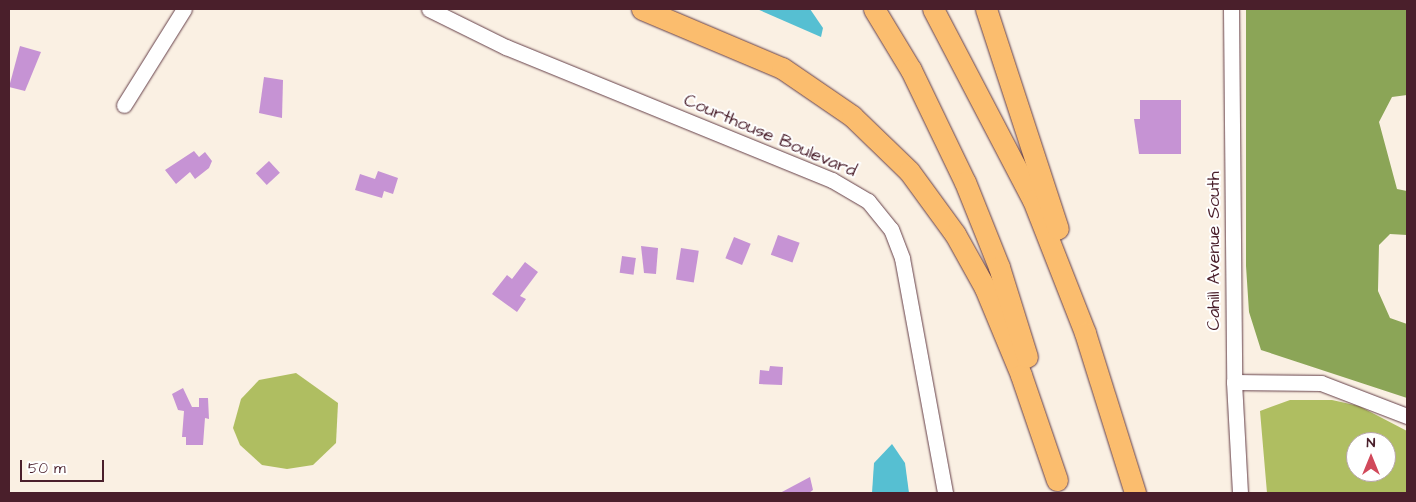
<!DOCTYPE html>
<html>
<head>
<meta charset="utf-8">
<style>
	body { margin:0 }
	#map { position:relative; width:1416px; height:502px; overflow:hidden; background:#faf0e3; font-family:"Architects Daughter",sans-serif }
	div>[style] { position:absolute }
	.green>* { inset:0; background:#afbe61 }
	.forest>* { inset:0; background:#8ba557 }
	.water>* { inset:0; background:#56bfd2 }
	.building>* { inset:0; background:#c693d4; transform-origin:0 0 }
	.roads { filter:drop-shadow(0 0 1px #643e47) drop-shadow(0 0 1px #643e47) }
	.minor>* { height:15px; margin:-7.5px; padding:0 7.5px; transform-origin:7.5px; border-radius:7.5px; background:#fff }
	.highway>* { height:21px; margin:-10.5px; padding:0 10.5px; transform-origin:10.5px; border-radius:10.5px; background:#fbbd6e }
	span { translate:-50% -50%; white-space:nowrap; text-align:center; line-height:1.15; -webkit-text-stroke:4px #fff; paint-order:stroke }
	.street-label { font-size:18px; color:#4a1f2b }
	.frame { position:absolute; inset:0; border:10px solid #4a1f2b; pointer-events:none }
	.north { position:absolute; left:1346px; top:432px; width:50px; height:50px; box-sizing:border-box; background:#fff; border:1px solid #b7a5aa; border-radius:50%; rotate:0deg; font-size:14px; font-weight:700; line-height:20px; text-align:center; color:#4a1f2b }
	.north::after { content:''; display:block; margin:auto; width:18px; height:22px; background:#d1495b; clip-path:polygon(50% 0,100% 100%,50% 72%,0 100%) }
	.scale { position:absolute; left:20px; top:460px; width:84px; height:22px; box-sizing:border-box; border:2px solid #4a1f2b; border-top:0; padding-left:6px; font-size:15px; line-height:18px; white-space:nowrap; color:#4a1f2b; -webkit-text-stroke:4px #fff; paint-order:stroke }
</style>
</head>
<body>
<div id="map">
	<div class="green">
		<i style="clip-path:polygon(296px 373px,338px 403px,336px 443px,313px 465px,287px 469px,262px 465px,240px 445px,233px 428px,241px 399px,259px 380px)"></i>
		<i style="clip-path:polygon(evenodd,1290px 400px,1332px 400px,1359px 406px,1407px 431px,1407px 493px,1267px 493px,1260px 411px,1290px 400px,1356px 442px,1386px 442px,1386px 472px,1356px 472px,1356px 442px)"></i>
	</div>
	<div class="forest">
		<i style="clip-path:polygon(1246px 9px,1407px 9px,1407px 95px,1392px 97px,1379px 122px,1397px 189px,1407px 191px,1407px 235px,1390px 234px,1379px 245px,1378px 291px,1390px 318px,1407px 324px,1407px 398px,1261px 350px,1249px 312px,1246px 266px)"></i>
	</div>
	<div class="water">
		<i style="clip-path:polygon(757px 9px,810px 9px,823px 28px,821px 37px)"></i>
		<i style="clip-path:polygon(892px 444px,905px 463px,909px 493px,872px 493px,874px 463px)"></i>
	</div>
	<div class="building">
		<i style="clip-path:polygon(20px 46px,41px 52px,25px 91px,9px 87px)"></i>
		<i style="clip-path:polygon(264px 77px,283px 80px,282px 118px,259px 113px)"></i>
		<i style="clip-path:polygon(1140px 100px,1181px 100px,1181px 154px,1139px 154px,1134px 119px,1140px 119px)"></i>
		<i style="clip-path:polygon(194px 151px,199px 157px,205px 152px,212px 161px,209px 168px,195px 179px,190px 172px,176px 184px,165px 170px)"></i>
		<i style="left:269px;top:161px;width:16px;height:18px;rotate:47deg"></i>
		<i style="clip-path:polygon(378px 171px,398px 178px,393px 194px,384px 191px,382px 198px,355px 190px,360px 174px,375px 179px)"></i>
		<i style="left:778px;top:235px;width:23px;height:21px;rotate:20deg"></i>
		<i style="left:734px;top:237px;width:18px;height:23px;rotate:22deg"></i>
		<i style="clip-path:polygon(641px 246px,658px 248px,656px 274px,644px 273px)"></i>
		<i style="left:681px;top:248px;width:18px;height:32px;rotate:9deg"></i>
		<i style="left:622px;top:256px;width:14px;height:17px;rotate:8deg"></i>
		<i style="clip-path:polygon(525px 262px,538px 272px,520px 296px,526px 299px,517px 312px,492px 294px,507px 275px,512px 279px)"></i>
		<i style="clip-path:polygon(770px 366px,783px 367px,782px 385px,759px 384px,760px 370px,769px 371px)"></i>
		<i style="clip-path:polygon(183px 388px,192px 407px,199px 407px,199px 398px,208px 398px,209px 419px,205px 418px,203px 445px,186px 445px,186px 437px,182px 437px,184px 411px,178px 410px,172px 394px)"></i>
		<i style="clip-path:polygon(810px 477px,813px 490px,809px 493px,780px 493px)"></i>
	</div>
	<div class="roads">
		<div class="minor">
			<i style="left:429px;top:9px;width:86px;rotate:26.3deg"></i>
			<i style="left:506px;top:47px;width:352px;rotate:22.2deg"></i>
			<i style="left:832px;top:180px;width:42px;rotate:30.3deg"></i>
			<i style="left:868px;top:201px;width:36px;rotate:51deg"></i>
			<i style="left:891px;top:229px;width:31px;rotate:69deg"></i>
			<i style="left:902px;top:258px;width:239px;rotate:79.6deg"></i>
			<i style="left:1231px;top:9px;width:373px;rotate:89.5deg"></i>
			<i style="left:1234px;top:382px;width:111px;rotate:86.9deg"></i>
			<i style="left:124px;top:105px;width:113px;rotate:-58deg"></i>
			<i style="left:1234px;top:382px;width:87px;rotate:0.7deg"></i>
			<i style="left:1321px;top:383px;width:92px;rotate:21deg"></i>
		</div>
		<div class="highway">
			<i style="left:642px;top:9px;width:152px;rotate:22.9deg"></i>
			<i style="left:782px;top:68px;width:85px;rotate:34.4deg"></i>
			<i style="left:852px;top:116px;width:79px;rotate:44deg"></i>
			<i style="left:909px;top:171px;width:78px;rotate:53.9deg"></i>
			<i style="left:955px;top:234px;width:62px;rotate:60.9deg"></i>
			<i style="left:985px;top:288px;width:94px;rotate:67.5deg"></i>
			<i style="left:1021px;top:375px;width:111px;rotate:71.1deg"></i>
			<i style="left:874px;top:9px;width:71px;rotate:58.8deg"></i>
			<i style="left:911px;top:70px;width:124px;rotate:64.3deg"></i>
			<i style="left:965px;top:182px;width:92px;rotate:68.2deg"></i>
			<i style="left:999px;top:267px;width:94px;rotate:72.7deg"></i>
			<i style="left:933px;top:9px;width:216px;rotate:62.4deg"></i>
			<i style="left:1033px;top:200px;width:143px;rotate:68.6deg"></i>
			<i style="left:1085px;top:333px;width:168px;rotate:72.6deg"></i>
			<i style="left:986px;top:9px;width:231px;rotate:71.9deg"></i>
		</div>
	</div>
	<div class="street-label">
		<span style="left:770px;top:136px;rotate:23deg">Courthouse Boulevard</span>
		<span style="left:1214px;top:251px;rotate:-90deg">Cahill Avenue South</span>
	</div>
	<div class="frame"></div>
	<div class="north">N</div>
	<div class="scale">50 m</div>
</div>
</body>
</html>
